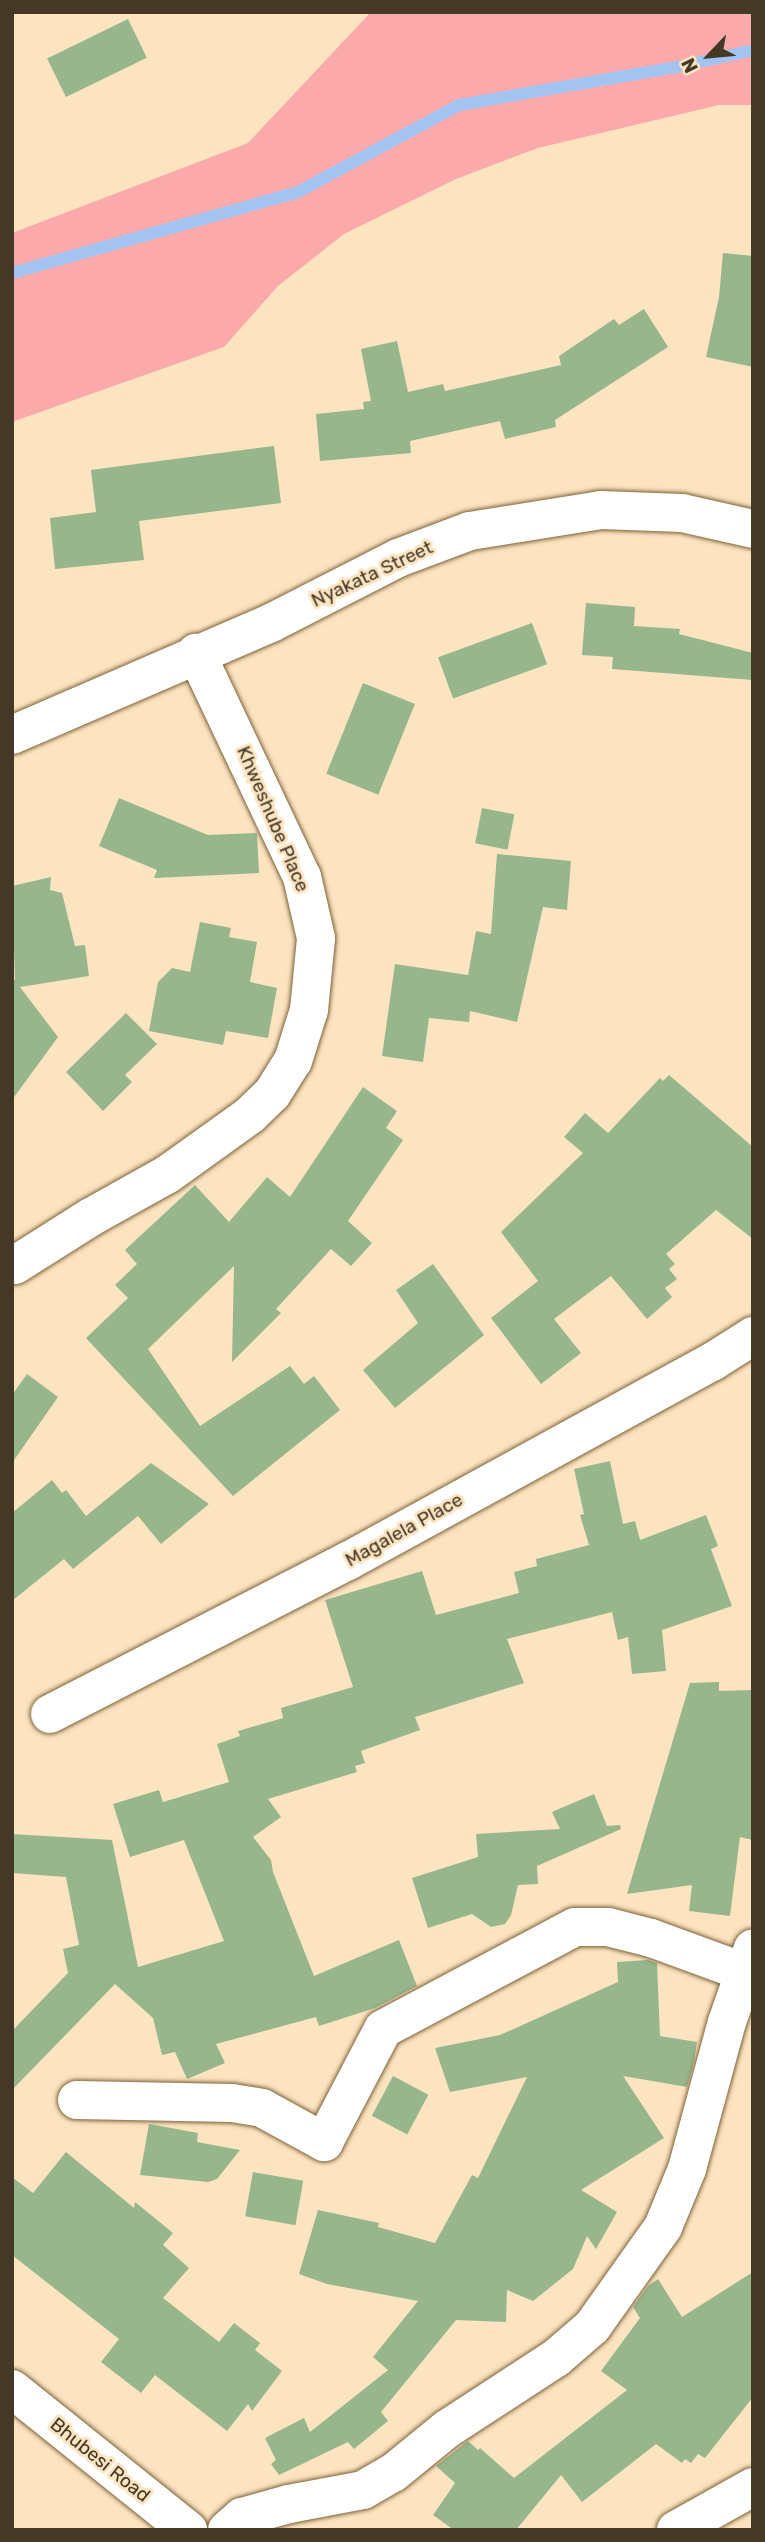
<!DOCTYPE html>
<html>
<head>
<meta charset="utf-8">
<style>
	body { margin:0 }
	#map { position:relative; width:765px; height:2542px; overflow:hidden; background:#fce4c0; font-family:Rubik,sans-serif }
	div>[style] { position:absolute }
	.green>* { inset:0; background:#fca9ab }
	.stream>* { height:12px; margin:-6px; padding:0 6px; transform-origin:6px; border-radius:6px; background:#a3c3f1 }
	.building>* { inset:0; background:#97b68c; transform-origin:0 0 }
	.roads { filter:drop-shadow(0 0 2px #7d6239) drop-shadow(0 0 2px #7d6239) }
	.minor>* { height:38px; margin:-19px; padding:0 19px; transform-origin:19px; border-radius:19px; background:#fff }
	span { translate:-50% -50%; white-space:nowrap; text-align:center; line-height:1.15; -webkit-text-stroke:6px #fce4c0; paint-order:stroke }
	.street-label { font-size:19px; color:#443826 }
	.frame { position:absolute; inset:0; border:14px solid #443826; pointer-events:none }
	.north { position:absolute; left:674px; top:21px; width:70px; height:70px; -webkit-text-stroke:5px #fce4c0; paint-order:stroke; rotate:244deg; font-size:19px; font-weight:700; line-height:28px; text-align:center; color:#443826 }
	.north::after { content:''; display:block; margin:auto; width:24px; height:32px; background:#443826; clip-path:polygon(50% 0,100% 100%,50% 72%,0 100%) }
</style>
</head>
<body>
<div id="map">
	<div class="green">
		<i style="clip-path:polygon(371px 12px,753px 12px,753px 105px,719px 105px,538px 148px,456px 179px,344px 234px,278px 286px,224px 347px,12px 422px,12px 233px,248px 143px)"></i>
	</div>
	<div class="stream">
		<i style="left:12px;top:273px;width:297px;rotate:-15.8deg"></i>
		<i style="left:298px;top:192px;width:183px;rotate:-28.4deg"></i>
		<i style="left:459px;top:105px;width:216px;rotate:-9.9deg"></i>
		<i style="left:672px;top:68px;width:83px;rotate:-12.5deg"></i>
	</div>
	<div class="building">
		<i style="left:128px;top:19px;width:43px;height:90px;rotate:64deg"></i>
		<i style="clip-path:polygon(723px 253px,753px 256px,753px 367px,706px 357px,719px 297px)"></i>
		<i style="clip-path:polygon(644px 309px,668px 347px,555px 420px,556px 427px,505px 439px,500px 421px,410px 441px,411px 453px,320px 461px,316px 414px,364px 409px,363px 402px,371px 401px,361px 349px,397px 341px,408px 392px,443px 384px,445px 391px,561px 365px,559px 356px,614px 319px,619px 325px)"></i>
		<i style="clip-path:polygon(274px 446px,281px 503px,139px 521px,144px 560px,55px 569px,50px 518px,96px 512px,91px 470px)"></i>
		<i style="clip-path:polygon(586px 603px,635px 607px,634px 626px,680px 629px,679px 634px,753px 653px,753px 680px,612px 669px,613px 657px,582px 655px)"></i>
		<i style="left:532px;top:623px;width:44px;height:100px;rotate:70deg"></i>
		<i style="left:363px;top:683px;width:56px;height:98px;rotate:22deg"></i>
		<i style="clip-path:polygon(119px 798px,208px 835px,257px 833px,259px 873px,154px 878px,157px 870px,99px 846px)"></i>
		<i style="left:482px;top:808px;width:33px;height:36px;rotate:11deg"></i>
		<i style="clip-path:polygon(497px 854px,571px 861px,567px 910px,543px 907px,517px 1022px,470px 1011px,469px 1022px,429px 1018px,423px 1062px,382px 1056px,395px 964px,468px 975px,476px 931px,491px 934px)"></i>
		<i style="clip-path:polygon(51px 877px,50px 890px,62px 893px,75px 946px,85px 945px,89px 976px,20px 987px,58px 1037px,12px 1100px,12px 977px,15px 980px,12px 886px)"></i>
		<i style="clip-path:polygon(200px 922px,231px 928px,229px 937px,257px 942px,250px 982px,277px 988px,268px 1038px,226px 1031px,223px 1045px,149px 1031px,158px 982px,172px 968px,190px 972px)"></i>
		<i style="clip-path:polygon(126px 1013px,157px 1044px,125px 1075px,132px 1082px,103px 1111px,66px 1072px)"></i>
		<i style="clip-path:polygon(669px 1075px,753px 1147px,753px 1239px,716px 1210px,666px 1254px,675px 1264px,669px 1269px,677px 1279px,665px 1288px,672px 1297px,647px 1319px,611px 1276px,554px 1319px,581px 1353px,541px 1384px,491px 1318px,538px 1281px,501px 1232px,583px 1153px,564px 1137px,585px 1113px,608px 1133px,660px 1078px,663px 1081px)"></i>
		<i style="clip-path:polygon(363px 1087px,397px 1111px,386px 1128px,403px 1140px,348px 1221px,372px 1243px,351px 1266px,331px 1249px,276px 1309px,281px 1313px,232px 1362px,234px 1266px,148px 1349px,200px 1426px,290px 1366px,304px 1384px,314px 1376px,340px 1410px,233px 1496px,86px 1338px,128px 1298px,115px 1285px,137px 1264px,125px 1250px,195px 1185px,229px 1222px,267px 1177px,290px 1197px)"></i>
		<i style="clip-path:polygon(433px 1264px,484px 1335px,395px 1408px,363px 1370px,418px 1323px,396px 1290px)"></i>
		<i style="clip-path:polygon(27px 1374px,58px 1397px,12px 1463px,12px 1395px)"></i>
		<i style="clip-path:polygon(610px 1461px,623px 1524px,635px 1521px,640px 1540px,706px 1515px,718px 1546px,711px 1549px,732px 1606px,662px 1630px,666px 1671px,632px 1674px,628px 1637px,618px 1640px,612px 1612px,507px 1639px,524px 1683px,415px 1717px,420px 1730px,361px 1751px,365px 1763px,355px 1766px,357px 1772px,268px 1799px,281px 1817px,253px 1837px,271px 1860px,273px 1872px,314px 1976px,399px 1940px,417px 1986px,375px 2008px,319px 2026px,316px 2017px,216px 2044px,225px 2063px,187px 2079px,175px 2052px,162px 2055px,153px 2018px,115px 1984px,12px 2090px,12px 2031px,68px 1973px,63px 1949px,79px 1945px,66px 1877px,12px 1873px,12px 1834px,112px 1840px,138px 1967px,224px 1941px,184px 1840px,130px 1857px,113px 1804px,159px 1790px,163px 1802px,229px 1782px,217px 1744px,240px 1736px,238px 1731px,283px 1718px,281px 1708px,353px 1687px,325px 1600px,422px 1571px,436px 1615px,519px 1593px,514px 1572px,537px 1566px,536px 1559px,589px 1545px,580px 1515px,584px 1514px,574px 1469px)"></i>
		<i style="clip-path:polygon(151px 1463px,209px 1504px,161px 1544px,138px 1516px,73px 1569px,64px 1559px,12px 1601px,12px 1513px,52px 1480px,62px 1493px,66px 1490px,86px 1516px)"></i>
		<i style="clip-path:polygon(719px 1682px,719px 1691px,753px 1690px,753px 1840px,740px 1837px,730px 1916px,689px 1911px,692px 1885px,627px 1894px,690px 1683px)"></i>
		<i style="clip-path:polygon(594px 1794px,607px 1826px,620px 1825px,621px 1829px,537px 1866px,538px 1884px,518px 1885px,511px 1915px,505px 1924px,491px 1927px,472px 1914px,428px 1928px,412px 1878px,478px 1857px,476px 1834px,560px 1829px,552px 1812px)"></i>
		<i style="clip-path:polygon(648px 1960px,657px 1963px,660px 2036px,697px 2042px,694px 2062px,687px 2087px,623px 2076px,664px 2138px,581px 2190px,617px 2212px,596px 2249px,587px 2236px,573px 2269px,533px 2301px,507px 2290px,506px 2322px,456px 2320px,381px 2412px,388px 2421px,354px 2449px,348px 2442px,279px 2475px,271px 2464px,276px 2460px,265px 2438px,304px 2418px,310px 2432px,388px 2370px,373px 2357px,418px 2301px,327px 2284px,299px 2274px,318px 2210px,379px 2223px,378px 2227px,435px 2243px,472px 2175px,478px 2178px,527px 2077px,450px 2092px,435px 2048px,500px 2035px,618px 1982px,617px 1962px)"></i>
		<i style="left:393px;top:2076px;width:40px;height:45px;rotate:28deg"></i>
		<i style="clip-path:polygon(149px 2124px,198px 2133px,197px 2142px,240px 2150px,217px 2179px,208px 2182px,140px 2175px)"></i>
		<i style="clip-path:polygon(66px 2152px,134px 2208px,135px 2202px,173px 2233px,163px 2245px,189px 2268px,163px 2298px,219px 2342px,234px 2323px,260px 2343px,255px 2350px,282px 2371px,252px 2411px,248px 2404px,227px 2431px,155px 2375px,141px 2393px,101px 2362px,119px 2339px,12px 2255px,12px 2177px,33px 2193px)"></i>
		<i style="left:253px;top:2172px;width:51px;height:45px;rotate:10deg"></i>
		<i style="clip-path:polygon(753px 2272px,753px 2397px,705px 2458px,698px 2454px,691px 2463px,685px 2459px,682px 2463px,656px 2444px,582px 2502px,561px 2475px,516px 2530px,454px 2530px,433px 2515px,455px 2483px,436px 2466px,468px 2441px,478px 2450px,480px 2448px,514px 2478px,627px 2390px,601px 2371px,640px 2318px,633px 2307px,648px 2286px,658px 2279px,682px 2317px)"></i>
	</div>
	<div class="roads">
		<div class="minor">
			<i style="left:12px;top:735px;width:282px;rotate:-23.4deg"></i>
			<i style="left:271px;top:623px;width:143px;rotate:-27.1deg"></i>
			<i style="left:398px;top:558px;width:77px;rotate:-20.6deg"></i>
			<i style="left:470px;top:531px;width:133px;rotate:-9.1deg"></i>
			<i style="left:601px;top:510px;width:81px;rotate:2.1deg"></i>
			<i style="left:682px;top:513px;width:73px;rotate:12.7deg"></i>
			<i style="left:15px;top:1265px;width:90px;rotate:-32.3deg"></i>
			<i style="left:91px;top:1217px;width:88px;rotate:-29.2deg"></i>
			<i style="left:168px;top:1174px;width:101px;rotate:-35.7deg"></i>
			<i style="left:250px;top:1115px;width:30px;rotate:-44deg"></i>
			<i style="left:272px;top:1094px;width:39px;rotate:-58deg"></i>
			<i style="left:293px;top:1061px;width:53px;rotate:-72.6deg"></i>
			<i style="left:309px;top:1010px;width:72px;rotate:-84.4deg"></i>
			<i style="left:316px;top:938px;width:63px;rotate:-102.9deg"></i>
			<i style="left:302px;top:877px;width:248px;rotate:-115.3deg"></i>
			<i style="left:50px;top:1714px;width:335px;rotate:-27.2deg"></i>
			<i style="left:348px;top:1561px;width:415px;rotate:-28.7deg"></i>
			<i style="left:712px;top:1362px;width:49px;rotate:-32.4deg"></i>
			<i style="left:77px;top:2100px;width:155px;rotate:1.1deg"></i>
			<i style="left:232px;top:2103px;width:30px;rotate:9deg"></i>
			<i style="left:262px;top:2108px;width:71px;rotate:28.7deg"></i>
			<i style="left:324px;top:2142px;width:127px;rotate:-62.4deg"></i>
			<i style="left:383px;top:2029px;width:217px;rotate:-28deg"></i>
			<i style="left:575px;top:1927px;width:33px"></i>
			<i style="left:608px;top:1927px;width:44px;rotate:14.3deg"></i>
			<i style="left:651px;top:1938px;width:99px;rotate:20.1deg"></i>
			<i style="left:12px;top:2389px;width:226px;rotate:38.7deg"></i>
			<i style="left:227px;top:2530px;width:20px;rotate:-41deg"></i>
			<i style="left:242px;top:2517px;width:49px;rotate:-15.5deg"></i>
			<i style="left:289px;top:2504px;width:75px;rotate:-10.7deg"></i>
			<i style="left:363px;top:2490px;width:34px;rotate:-30deg"></i>
			<i style="left:393px;top:2473px;width:70px;rotate:-39.2deg"></i>
			<i style="left:447px;top:2429px;width:130px;rotate:-33.1deg"></i>
			<i style="left:556px;top:2358px;width:48px;rotate:-40.7deg"></i>
			<i style="left:592px;top:2327px;width:123px;rotate:-54.6deg"></i>
			<i style="left:663px;top:2227px;width:63px;rotate:-67.5deg"></i>
			<i style="left:687px;top:2169px;width:152px;rotate:-74.8deg"></i>
			<i style="left:727px;top:2022px;width:78px;rotate:-70.6deg"></i>
			<i style="left:676px;top:2530px;width:88px;rotate:-29.2deg"></i>
		</div>
	</div>
	<div class="street-label">
		<span style="left:372px;top:574px;rotate:-25deg">Nyakata Street</span>
		<span style="left:273px;top:819px;rotate:67deg">Khweshube Place</span>
		<span style="left:404px;top:1530px;rotate:-29deg">Magalela Place</span>
		<span style="left:100px;top:2460px;rotate:39deg">Bhubesi Road</span>
	</div>
	<div class="frame"></div>
	<div class="north">N</div>
</div>
</body>
</html>
